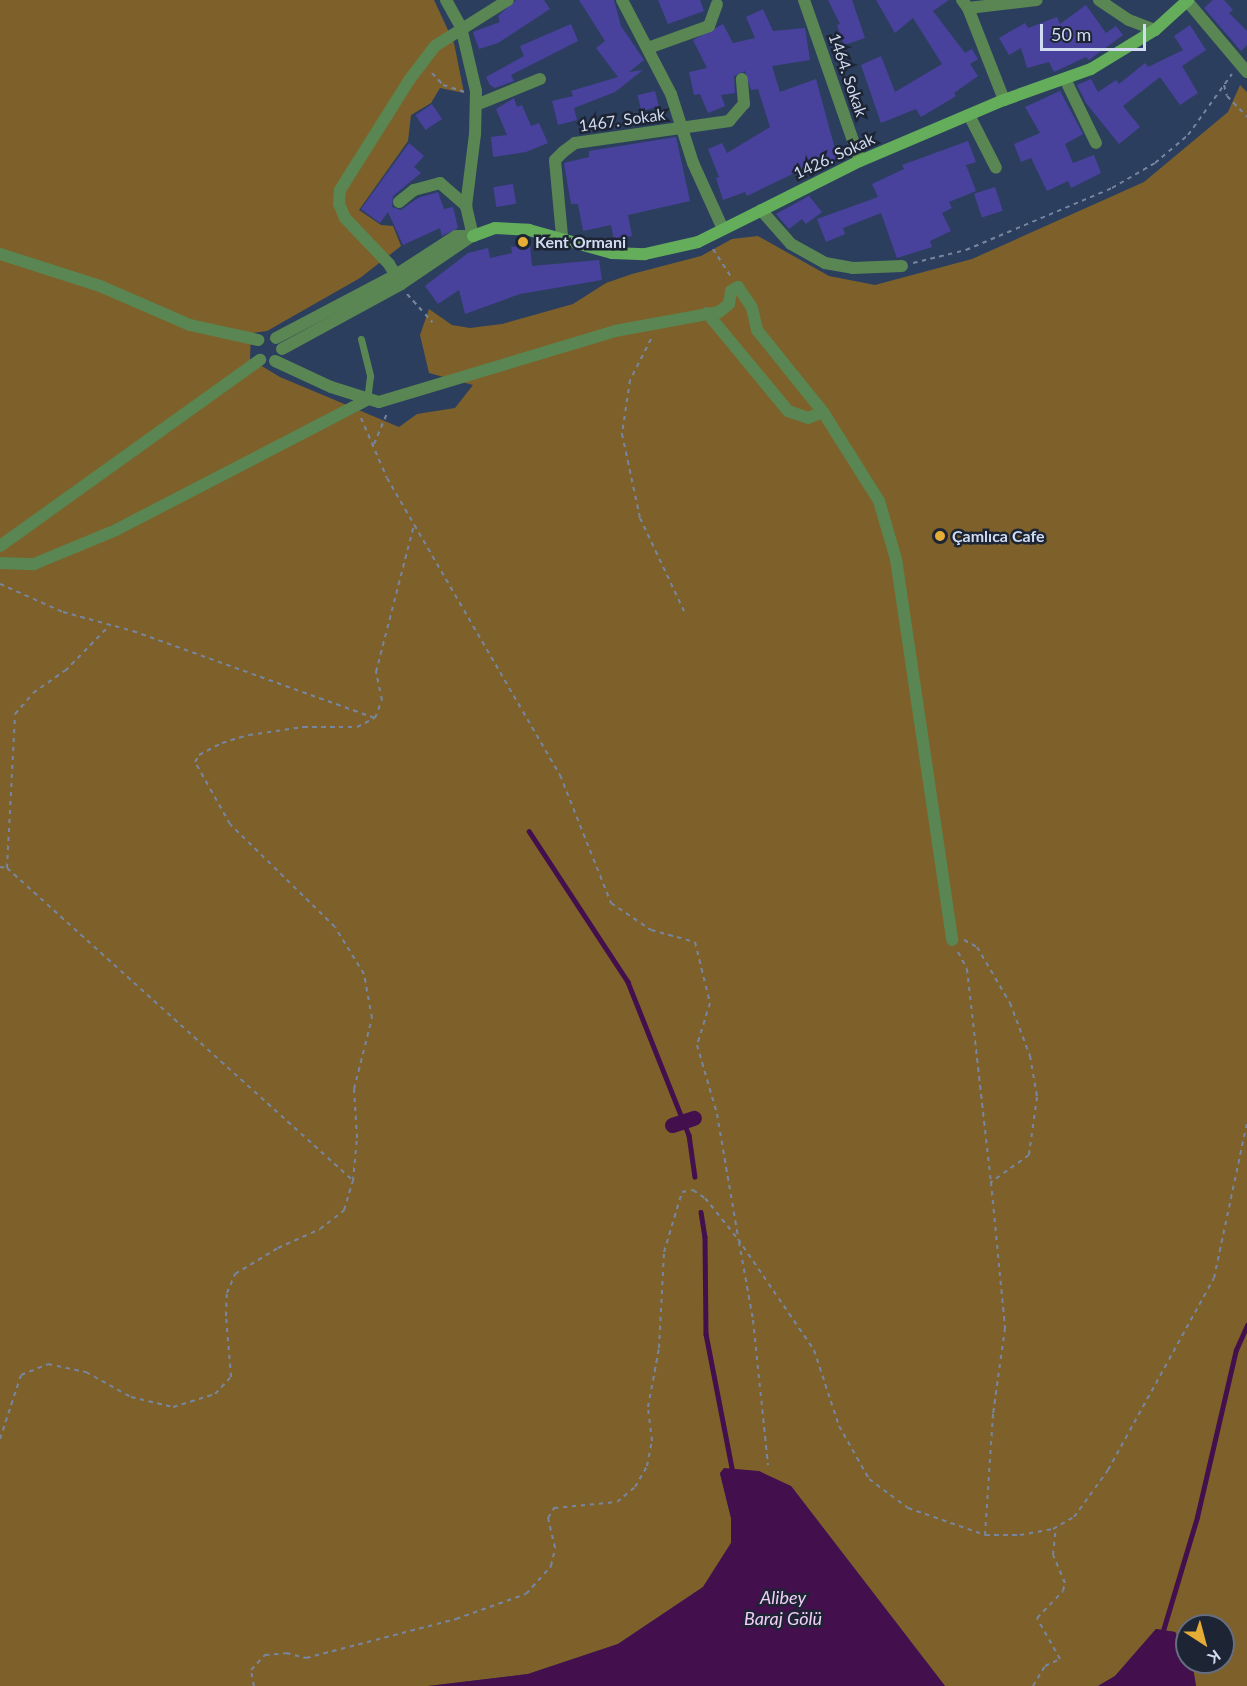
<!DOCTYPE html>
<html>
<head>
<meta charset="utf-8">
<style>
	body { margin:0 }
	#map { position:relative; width:1247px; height:1686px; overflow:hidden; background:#2c3e5e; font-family:Lato,sans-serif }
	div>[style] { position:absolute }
	.green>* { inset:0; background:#7e612a }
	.water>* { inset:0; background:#440f4d }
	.stream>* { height:4.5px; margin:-2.25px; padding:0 2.25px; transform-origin:2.25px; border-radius:2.25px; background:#440f4d }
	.canal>* { height:15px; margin:-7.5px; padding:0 7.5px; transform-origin:7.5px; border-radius:7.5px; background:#440f4d }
	.building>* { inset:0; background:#48429d; transform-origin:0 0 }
	.path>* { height:2px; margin-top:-1px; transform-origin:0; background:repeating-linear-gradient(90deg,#7685a0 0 4.5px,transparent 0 9px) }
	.service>* { height:7px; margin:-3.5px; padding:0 3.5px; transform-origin:3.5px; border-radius:3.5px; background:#598652 }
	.minor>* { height:12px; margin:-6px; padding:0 6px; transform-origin:6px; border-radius:6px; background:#598652 }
	.tertiary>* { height:12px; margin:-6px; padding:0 6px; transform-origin:6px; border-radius:6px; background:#598652 }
	.secondary>* { height:12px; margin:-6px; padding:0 6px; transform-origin:6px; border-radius:6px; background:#64ad5a }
	.dots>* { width:16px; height:16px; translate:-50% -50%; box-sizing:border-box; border:3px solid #1d2534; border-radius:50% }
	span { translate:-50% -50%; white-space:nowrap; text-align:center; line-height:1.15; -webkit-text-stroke:5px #1d2534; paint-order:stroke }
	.street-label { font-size:16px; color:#d1dcf1 }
	.poi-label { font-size:16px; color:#d1dcf1; font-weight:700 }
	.left { translate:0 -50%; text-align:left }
	.water-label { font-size:18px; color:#f2cdf8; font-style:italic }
	.north { position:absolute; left:1175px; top:1614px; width:60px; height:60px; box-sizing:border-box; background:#1d2534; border:2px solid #656e80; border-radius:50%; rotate:144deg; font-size:16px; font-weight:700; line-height:24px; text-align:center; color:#d1dcf1 }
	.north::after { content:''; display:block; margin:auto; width:21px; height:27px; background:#e6ad36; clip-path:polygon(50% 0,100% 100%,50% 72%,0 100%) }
	.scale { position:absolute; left:1040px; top:24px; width:106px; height:27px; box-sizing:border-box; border:3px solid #d1dcf1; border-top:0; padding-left:8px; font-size:18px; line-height:21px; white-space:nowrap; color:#d1dcf1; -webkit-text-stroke:4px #1d2534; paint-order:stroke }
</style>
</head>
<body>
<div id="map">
	<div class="green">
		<i style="clip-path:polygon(0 0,434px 0,454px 43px,464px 93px,440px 88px,431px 103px,411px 115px,408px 141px,359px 210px,381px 225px,393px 226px,401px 246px,360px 278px,267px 331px,251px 333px,250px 359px,280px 377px,399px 427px,417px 414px,455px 408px,473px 385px,429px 373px,420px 335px,429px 309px,452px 325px,470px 328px,502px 324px,573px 304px,606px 283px,632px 274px,701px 256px,732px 239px,758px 236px,829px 276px,875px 285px,972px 259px,1144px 182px,1228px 112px,1240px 85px,1247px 92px,1247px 1686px,1196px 1686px,1192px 1662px,1223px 1662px,1223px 1626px,1187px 1626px,1187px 1648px,1175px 1632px,1156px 1629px,1115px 1676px,1098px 1686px,945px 1686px,791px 1486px,720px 1474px,731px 1518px,731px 1543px,703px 1587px,618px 1644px,528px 1674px,428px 1686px,0 1686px)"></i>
	</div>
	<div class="water">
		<i style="clip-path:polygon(724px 1468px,759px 1471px,791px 1486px,945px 1686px,428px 1686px,528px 1674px,618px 1644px,703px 1587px,731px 1543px,731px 1518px,720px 1473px)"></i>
		<i style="clip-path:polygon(1156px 1629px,1175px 1632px,1187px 1648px,1187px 1662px,1192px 1662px,1196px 1686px,1098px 1686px,1115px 1676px)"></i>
	</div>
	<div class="stream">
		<i style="left:529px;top:831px;width:181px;rotate:56.7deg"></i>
		<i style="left:628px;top:982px;width:165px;rotate:68.3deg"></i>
		<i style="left:689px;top:1135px;width:42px;rotate:81.9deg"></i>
		<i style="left:701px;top:1212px;width:25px;rotate:81deg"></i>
		<i style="left:705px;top:1237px;width:97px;rotate:89.4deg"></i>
		<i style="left:706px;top:1334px;width:142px;rotate:79deg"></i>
		<i style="left:1162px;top:1634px;width:122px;rotate:-73.3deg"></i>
		<i style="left:1197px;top:1517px;width:171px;rotate:-76.9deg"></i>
		<i style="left:1236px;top:1350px;width:27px;rotate:-66deg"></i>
	</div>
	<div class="canal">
		<i style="left:672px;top:1125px;width:23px;rotate:-18deg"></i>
	</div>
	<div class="building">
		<i style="clip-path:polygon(516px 0,544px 0,550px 9px,498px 43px,479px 49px,473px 32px,500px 22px,498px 16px)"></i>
		<i style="clip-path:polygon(579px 0,614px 0,621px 26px,644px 60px,629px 72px,643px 70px,615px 92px,574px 108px,577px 120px,558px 125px,552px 101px,573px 96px,571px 91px,618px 77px,596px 48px,605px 41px)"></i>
		<i style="clip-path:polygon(658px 0,700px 0,704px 11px,668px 24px)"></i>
		<i style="clip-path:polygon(828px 0,852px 0,865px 38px,844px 45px,837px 25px,840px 24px)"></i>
		<i style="clip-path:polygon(876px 0,949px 0,933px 11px,965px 53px,972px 49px,978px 59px,970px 64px,978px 76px,954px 93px,956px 96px,921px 117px,916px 109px,881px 123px,861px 65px,881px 56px,895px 92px,942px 64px,913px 18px,895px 33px)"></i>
		<i style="clip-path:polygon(1213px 0,1224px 0,1233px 10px,1229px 13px,1247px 31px,1247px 45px,1241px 51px,1204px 8px)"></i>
		<i style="clip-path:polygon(1086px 5px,1106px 33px,1116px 26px,1123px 35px,1089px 60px,1086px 57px,1054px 72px,1049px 62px,1027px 68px,1021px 48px,1009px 55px,999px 38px,1025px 23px,1028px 28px,1057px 17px,1060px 24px)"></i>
		<i style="clip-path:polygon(763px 9px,773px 31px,805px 28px,810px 60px,772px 66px,780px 92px,816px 79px,838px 160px,814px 166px,813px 164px,747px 196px,745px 192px,723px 200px,716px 178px,719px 177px,708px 149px,722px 143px,727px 153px,770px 127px,758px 89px,751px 90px,745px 71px,734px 76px,735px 93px,721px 95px,725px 106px,708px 113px,700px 94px,694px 95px,689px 72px,707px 68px,693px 40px,723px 24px,733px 43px,755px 38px,746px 17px)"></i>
		<i style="clip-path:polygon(571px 24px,578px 41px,511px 75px,514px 81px,495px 88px,490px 85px,486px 77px,524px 56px,520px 46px)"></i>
		<i style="clip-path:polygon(1190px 25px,1206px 50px,1182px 66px,1198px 93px,1180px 105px,1160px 77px,1123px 106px,1140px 127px,1119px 144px,1086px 103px,1077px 85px,1091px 79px,1098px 92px,1116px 80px,1119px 84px,1145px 63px,1148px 67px,1183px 50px,1174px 36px)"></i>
		<i style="left:655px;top:91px;width:16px;height:18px;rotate:76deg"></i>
		<i style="clip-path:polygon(1060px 91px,1083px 134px,1065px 144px,1073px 163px,1094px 155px,1101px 173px,1071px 188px,1068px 181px,1047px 191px,1031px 158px,1021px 162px,1014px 144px,1040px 133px,1025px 107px)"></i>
		<i style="clip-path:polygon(514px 98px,517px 107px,522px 105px,531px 126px,539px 123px,548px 143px,526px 152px,493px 157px,491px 137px,507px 135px,496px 109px)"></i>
		<i style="left:432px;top:104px;width:18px;height:20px;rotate:56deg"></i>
		<i style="clip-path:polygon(676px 137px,690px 201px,628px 215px,632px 236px,614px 240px,611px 225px,583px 231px,578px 204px,571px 204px,564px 163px,589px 157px,589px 151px)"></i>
		<i style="clip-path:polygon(968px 141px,976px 162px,966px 165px,976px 191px,949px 202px,952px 208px,942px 213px,951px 231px,930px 241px,932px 247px,897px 258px,881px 213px,843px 228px,845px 234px,826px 242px,817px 219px,878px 197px,872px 184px,904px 169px,902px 165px)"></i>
		<i style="clip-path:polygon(409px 143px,424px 156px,414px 167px,421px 173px,393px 196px,392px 207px,401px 210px,418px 198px,438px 192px,444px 209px,453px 207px,458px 228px,442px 236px,440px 228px,403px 245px,388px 212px,380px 223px,361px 209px)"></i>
		<i style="left:513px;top:184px;width:20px;height:20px;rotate:81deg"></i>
		<i style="left:995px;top:187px;width:25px;height:22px;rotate:72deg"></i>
		<i style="clip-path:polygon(809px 196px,822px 212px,806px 224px,802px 219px,789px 229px,776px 214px)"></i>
		<i style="clip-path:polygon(530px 245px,532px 266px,599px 260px,602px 280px,520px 294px,465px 314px,459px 290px,438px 304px,425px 286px,468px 253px,488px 248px,490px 258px,512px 253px,511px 247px)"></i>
	</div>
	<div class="path">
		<i style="left:432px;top:73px;width:16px;rotate:47deg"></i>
		<i style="left:443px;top:85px;width:22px;rotate:18deg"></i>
		<i style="left:1224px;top:85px;width:11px;rotate:75deg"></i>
		<i style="left:1227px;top:96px;width:29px;rotate:46deg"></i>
		<i style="left:713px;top:249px;width:33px;rotate:57deg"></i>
		<i style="left:913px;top:263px;width:55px;rotate:-13.8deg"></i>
		<i style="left:966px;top:250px;width:159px;rotate:-23deg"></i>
		<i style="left:1112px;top:188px;width:50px;rotate:-30.2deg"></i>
		<i style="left:1155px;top:163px;width:43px;rotate:-40.3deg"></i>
		<i style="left:1188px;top:135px;width:75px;rotate:-54.2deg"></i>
		<i style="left:407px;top:294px;width:38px;rotate:48deg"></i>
		<i style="left:651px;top:339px;width:46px;rotate:117.1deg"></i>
		<i style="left:630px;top:380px;width:55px;rotate:98.4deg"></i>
		<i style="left:622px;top:434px;width:86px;rotate:77.9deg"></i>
		<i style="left:640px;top:518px;width:103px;rotate:64.7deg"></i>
		<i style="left:361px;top:418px;width:65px;rotate:66.6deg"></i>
		<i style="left:387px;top:478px;width:344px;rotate:59.8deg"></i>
		<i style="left:560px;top:775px;width:138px;rotate:68.3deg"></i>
		<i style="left:611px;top:903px;width:48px;rotate:34deg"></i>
		<i style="left:651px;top:930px;width:46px;rotate:15.3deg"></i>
		<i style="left:695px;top:942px;width:63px;rotate:76.2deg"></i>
		<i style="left:710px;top:1003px;width:44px;rotate:107.2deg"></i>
		<i style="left:697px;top:1045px;width:72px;rotate:73.8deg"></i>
		<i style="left:717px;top:1114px;width:125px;rotate:80.3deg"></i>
		<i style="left:374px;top:444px;width:33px;rotate:-67deg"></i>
		<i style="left:0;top:584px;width:69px;rotate:24deg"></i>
		<i style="left:63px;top:612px;width:73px;rotate:15.2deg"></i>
		<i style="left:133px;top:631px;width:257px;rotate:19.8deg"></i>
		<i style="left:0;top:867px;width:7px;rotate:8deg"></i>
		<i style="left:7px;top:868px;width:467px;rotate:42.1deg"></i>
		<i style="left:7px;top:868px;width:154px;rotate:-87deg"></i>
		<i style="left:15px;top:714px;width:28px;rotate:-49deg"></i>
		<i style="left:33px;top:693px;width:39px;rotate:-35deg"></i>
		<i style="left:65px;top:671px;width:64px;rotate:-45.6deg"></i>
		<i style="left:964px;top:940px;width:15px;rotate:28deg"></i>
		<i style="left:977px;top:947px;width:65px;rotate:59.5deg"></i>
		<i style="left:1010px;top:1003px;width:57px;rotate:69.3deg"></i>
		<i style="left:1030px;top:1056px;width:42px;rotate:80.3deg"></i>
		<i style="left:1037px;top:1097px;width:59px;rotate:97.9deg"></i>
		<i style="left:1029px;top:1155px;width:47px;rotate:144.6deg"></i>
		<i style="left:991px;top:1182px;width:147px;rotate:84.5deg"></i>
		<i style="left:1005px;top:1328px;width:87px;rotate:97.9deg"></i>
		<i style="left:993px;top:1414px;width:121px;rotate:93.8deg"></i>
		<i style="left:958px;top:952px;width:19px;rotate:62deg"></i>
		<i style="left:967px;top:969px;width:214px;rotate:83.6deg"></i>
		<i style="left:739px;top:1242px;width:79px;rotate:79.8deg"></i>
		<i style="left:753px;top:1320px;width:146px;rotate:84.1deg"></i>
		<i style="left:0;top:1439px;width:67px;rotate:-71.8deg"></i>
		<i style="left:21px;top:1375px;width:29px;rotate:-22deg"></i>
		<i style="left:48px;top:1364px;width:39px;rotate:12deg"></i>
		<i style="left:86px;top:1372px;width:51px;rotate:29.1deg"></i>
		<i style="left:131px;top:1397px;width:43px;rotate:13.4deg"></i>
		<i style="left:173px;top:1407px;width:44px;rotate:-17.2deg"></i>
		<i style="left:215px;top:1394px;width:23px;rotate:-47deg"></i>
		<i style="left:231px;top:1377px;width:61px;rotate:-94.7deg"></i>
		<i style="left:226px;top:1316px;width:23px;rotate:-88deg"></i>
		<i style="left:227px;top:1293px;width:21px;rotate:-67deg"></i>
		<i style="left:235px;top:1274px;width:50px;rotate:-31.2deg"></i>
		<i style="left:278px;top:1248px;width:46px;rotate:-24.3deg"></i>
		<i style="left:320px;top:1229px;width:31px;rotate:-38deg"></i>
		<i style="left:344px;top:1210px;width:30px;rotate:-73deg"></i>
		<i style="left:353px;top:1181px;width:43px;rotate:-84.7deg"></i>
		<i style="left:357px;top:1138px;width:49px;rotate:-93.5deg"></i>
		<i style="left:354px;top:1089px;width:73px;rotate:-75.8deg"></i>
		<i style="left:372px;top:1018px;width:45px;rotate:-100.3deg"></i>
		<i style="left:364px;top:974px;width:55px;rotate:-121.7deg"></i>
		<i style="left:335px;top:927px;width:147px;rotate:-135.6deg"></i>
		<i style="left:230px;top:824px;width:71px;rotate:-119.4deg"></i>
		<i style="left:195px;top:762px;width:8px;rotate:-60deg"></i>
		<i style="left:199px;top:755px;width:26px;rotate:-28deg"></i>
		<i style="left:222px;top:743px;width:28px;rotate:-17deg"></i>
		<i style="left:249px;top:735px;width:55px;rotate:-8.4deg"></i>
		<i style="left:303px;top:727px;width:54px"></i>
		<i style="left:357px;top:727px;width:20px;rotate:-27deg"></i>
		<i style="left:375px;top:718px;width:19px;rotate:-69deg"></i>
		<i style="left:382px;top:700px;width:29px;rotate:-102deg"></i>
		<i style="left:376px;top:672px;width:152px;rotate:-75.5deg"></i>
		<i style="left:254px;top:1686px;width:16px;rotate:-101deg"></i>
		<i style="left:251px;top:1670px;width:21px;rotate:-47deg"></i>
		<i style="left:265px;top:1655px;width:21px;rotate:-5deg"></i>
		<i style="left:286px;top:1653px;width:21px;rotate:14deg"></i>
		<i style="left:306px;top:1658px;width:155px;rotate:-14.6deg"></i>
		<i style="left:456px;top:1619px;width:74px;rotate:-19.7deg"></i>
		<i style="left:526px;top:1594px;width:38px;rotate:-48deg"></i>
		<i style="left:551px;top:1566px;width:18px;rotate:-77deg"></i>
		<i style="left:555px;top:1548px;width:31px;rotate:-103deg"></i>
		<i style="left:548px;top:1518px;width:12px;rotate:-59deg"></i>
		<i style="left:554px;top:1508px;width:63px;rotate:-5.4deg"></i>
		<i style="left:617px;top:1502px;width:23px;rotate:-40deg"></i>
		<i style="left:635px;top:1487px;width:24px;rotate:-60deg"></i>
		<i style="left:647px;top:1466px;width:25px;rotate:-79deg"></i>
		<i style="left:652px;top:1441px;width:34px;rotate:-97deg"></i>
		<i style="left:648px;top:1407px;width:60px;rotate:-79.4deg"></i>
		<i style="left:659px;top:1348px;width:96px;rotate:-87deg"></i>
		<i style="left:664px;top:1252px;width:63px;rotate:-73.3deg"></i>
		<i style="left:682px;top:1192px;width:11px;rotate:-10deg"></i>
		<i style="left:693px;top:1190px;width:14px;rotate:34deg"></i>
		<i style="left:705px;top:1198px;width:53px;rotate:51.2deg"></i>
		<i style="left:738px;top:1239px;width:135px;rotate:55.6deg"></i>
		<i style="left:814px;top:1350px;width:80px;rotate:71.8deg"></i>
		<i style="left:839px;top:1426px;width:61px;rotate:60.5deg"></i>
		<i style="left:869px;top:1479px;width:49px;rotate:36.6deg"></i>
		<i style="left:908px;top:1508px;width:82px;rotate:19.3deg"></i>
		<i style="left:985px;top:1535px;width:35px"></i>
		<i style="left:1020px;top:1535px;width:34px;rotate:-10deg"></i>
		<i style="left:1053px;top:1529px;width:24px;rotate:-30deg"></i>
		<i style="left:1074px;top:1517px;width:58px;rotate:-54.1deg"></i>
		<i style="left:1108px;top:1470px;width:219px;rotate:-61.1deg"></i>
		<i style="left:1214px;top:1278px;width:158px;rotate:-78deg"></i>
		<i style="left:1033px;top:1686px;width:23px;rotate:-59deg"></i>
		<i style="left:1045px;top:1666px;width:17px;rotate:-25deg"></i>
		<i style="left:1060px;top:1659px;width:47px;rotate:-119.3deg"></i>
		<i style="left:1037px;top:1618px;width:37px;rotate:-46deg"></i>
		<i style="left:1063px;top:1591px;width:8px;rotate:-76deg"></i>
		<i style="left:1065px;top:1583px;width:30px;rotate:-113deg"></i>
		<i style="left:1053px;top:1555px;width:28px;rotate:-84deg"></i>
	</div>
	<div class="service">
		<i style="left:361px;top:339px;width:38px;rotate:76deg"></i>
		<i style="left:370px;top:376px;width:24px;rotate:97deg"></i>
	</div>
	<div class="minor">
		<i style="left:622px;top:0;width:106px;rotate:62.5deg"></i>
		<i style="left:671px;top:94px;width:72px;rotate:72.3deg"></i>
		<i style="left:693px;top:163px;width:72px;rotate:65.6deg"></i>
		<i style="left:804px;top:0;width:170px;rotate:70.8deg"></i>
		<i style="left:962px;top:0;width:10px;rotate:53deg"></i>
		<i style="left:968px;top:8px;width:99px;rotate:68.6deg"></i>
		<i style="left:1099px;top:0;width:36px;rotate:34deg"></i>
		<i style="left:1129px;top:20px;width:28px;rotate:21deg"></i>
		<i style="left:1187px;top:1px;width:93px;rotate:49.8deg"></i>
		<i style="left:968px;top:8px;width:69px;rotate:-6.6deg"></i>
		<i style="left:648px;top:48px;width:65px;rotate:-19.8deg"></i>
		<i style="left:709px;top:26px;width:23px;rotate:-70deg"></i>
		<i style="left:1065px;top:79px;width:71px;rotate:64.2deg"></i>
		<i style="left:476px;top:105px;width:69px;rotate:-22.1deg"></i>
		<i style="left:969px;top:115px;width:59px;rotate:63deg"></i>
		<i style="left:399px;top:202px;width:19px;rotate:-39deg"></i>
		<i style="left:414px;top:190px;width:27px;rotate:-15deg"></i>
		<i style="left:440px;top:183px;width:35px;rotate:41deg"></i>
		<i style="left:761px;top:210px;width:45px;rotate:48.6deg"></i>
		<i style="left:791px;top:244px;width:39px;rotate:29deg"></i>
		<i style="left:825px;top:263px;width:28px;rotate:10deg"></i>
		<i style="left:853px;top:268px;width:49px;rotate:-2.3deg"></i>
		<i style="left:562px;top:236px;width:76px;rotate:-95.3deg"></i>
		<i style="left:555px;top:160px;width:11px;rotate:-45deg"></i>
		<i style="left:563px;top:152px;width:15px;rotate:-37deg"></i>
		<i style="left:575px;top:143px;width:156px;rotate:-8.1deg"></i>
		<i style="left:729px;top:121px;width:23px;rotate:-49deg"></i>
		<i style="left:744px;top:104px;width:25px;rotate:-95deg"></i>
		<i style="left:0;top:254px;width:105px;rotate:17.7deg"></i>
		<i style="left:100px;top:286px;width:98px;rotate:23.4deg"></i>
		<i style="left:190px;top:325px;width:70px;rotate:12.4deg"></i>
		<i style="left:401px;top:284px;width:23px;rotate:-121deg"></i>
		<i style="left:389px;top:264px;width:64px;rotate:-133.7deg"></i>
		<i style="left:345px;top:218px;width:15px;rotate:-113deg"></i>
		<i style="left:339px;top:204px;width:14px;rotate:-86deg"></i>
		<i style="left:340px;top:190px;width:131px;rotate:-57.8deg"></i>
		<i style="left:410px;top:79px;width:41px;rotate:-52.9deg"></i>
		<i style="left:435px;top:46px;width:86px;rotate:-32.2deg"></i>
		<i style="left:707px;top:313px;width:127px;rotate:50.4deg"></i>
		<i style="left:788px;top:411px;width:21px;rotate:19deg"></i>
		<i style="left:808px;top:418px;width:16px;rotate:-22deg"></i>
		<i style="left:276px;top:338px;width:133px;rotate:-27.7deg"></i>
		<i style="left:394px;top:276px;width:74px;rotate:-32.8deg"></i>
		<i style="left:456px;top:236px;width:17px"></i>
		<i style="left:282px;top:349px;width:136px;rotate:-28.6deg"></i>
		<i style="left:401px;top:284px;width:86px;rotate:-34.1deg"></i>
		<i style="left:275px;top:361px;width:62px;rotate:24.9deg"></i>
		<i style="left:331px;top:387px;width:50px;rotate:17.4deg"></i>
		<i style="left:379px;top:402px;width:246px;rotate:-16.7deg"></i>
		<i style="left:615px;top:331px;width:106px;rotate:-10.4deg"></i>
		<i style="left:719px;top:312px;width:13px;rotate:-39deg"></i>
		<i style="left:729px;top:304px;width:13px;rotate:-81deg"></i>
		<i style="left:731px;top:291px;width:8px;rotate:-30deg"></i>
		<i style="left:738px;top:287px;width:25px;rotate:56deg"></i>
		<i style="left:752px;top:308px;width:23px;rotate:77deg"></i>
		<i style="left:757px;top:330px;width:105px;rotate:51.2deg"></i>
		<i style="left:823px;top:412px;width:105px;rotate:57.8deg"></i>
		<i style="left:879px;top:501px;width:60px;rotate:73.7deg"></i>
		<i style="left:896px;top:559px;width:385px;rotate:81.6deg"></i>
		<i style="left:0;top:546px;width:320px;rotate:-35.6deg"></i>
		<i style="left:0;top:563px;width:34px;rotate:2deg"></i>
		<i style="left:34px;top:564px;width:89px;rotate:-22.5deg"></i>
		<i style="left:116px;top:530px;width:283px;rotate:-27.4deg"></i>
	</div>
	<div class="tertiary">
		<i style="left:446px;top:0;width:31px;rotate:61deg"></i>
		<i style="left:461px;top:27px;width:66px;rotate:76.8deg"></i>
		<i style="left:476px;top:91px;width:43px;rotate:91.3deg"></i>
		<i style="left:475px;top:134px;width:73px;rotate:97.1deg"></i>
		<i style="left:466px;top:206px;width:31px;rotate:77deg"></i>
	</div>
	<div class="secondary">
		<i style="left:473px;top:236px;width:23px;rotate:-20deg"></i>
		<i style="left:495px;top:228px;width:34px;rotate:3deg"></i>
		<i style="left:529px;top:230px;width:86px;rotate:15.5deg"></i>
		<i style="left:612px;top:253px;width:33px;rotate:2deg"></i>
		<i style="left:645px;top:254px;width:54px;rotate:-12.8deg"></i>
		<i style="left:698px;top:242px;width:181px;rotate:-26.6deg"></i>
		<i style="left:860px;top:161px;width:156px;rotate:-23deg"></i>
		<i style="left:1004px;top:100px;width:92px;rotate:-19.6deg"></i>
		<i style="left:1091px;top:69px;width:75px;rotate:-31.4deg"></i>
		<i style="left:1155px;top:30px;width:45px;rotate:-42.3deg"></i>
	</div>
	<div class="dots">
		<i style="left:523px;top:242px;background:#e6ad36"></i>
		<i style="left:940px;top:536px;background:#e6ad36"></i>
	</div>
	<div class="street-label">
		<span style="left:848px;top:75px;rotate:71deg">1464. Sokak</span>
		<span style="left:622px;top:120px;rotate:-8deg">1467. Sokak</span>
		<span style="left:834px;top:156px;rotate:-25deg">1426. Sokak</span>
	</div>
	<div class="poi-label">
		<span class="left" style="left:535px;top:242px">Kent Ormani</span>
		<span class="left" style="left:952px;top:536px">Çamlıca Cafe</span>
	</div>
	<div class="water-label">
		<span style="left:783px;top:1608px">Alibey<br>Baraj Gölü</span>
	</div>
	<div class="north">K</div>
	<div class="scale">50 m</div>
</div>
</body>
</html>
